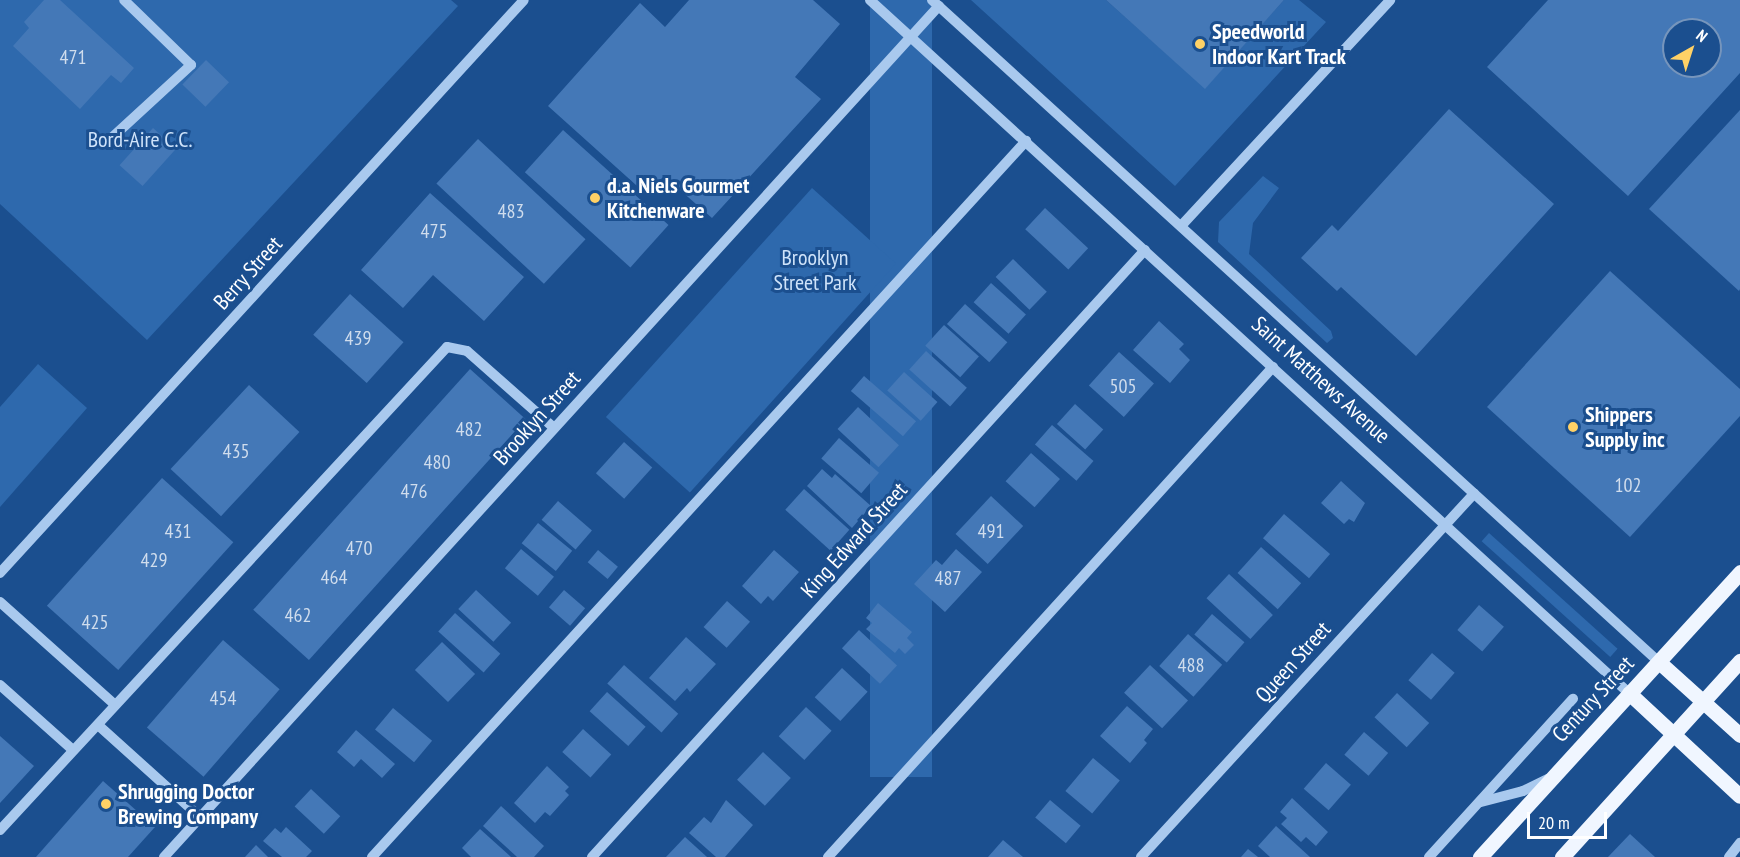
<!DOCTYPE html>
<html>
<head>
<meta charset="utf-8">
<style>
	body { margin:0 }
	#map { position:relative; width:1740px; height:857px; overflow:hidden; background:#1b4f8f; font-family:"PT Sans Narrow",sans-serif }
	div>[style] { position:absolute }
	.green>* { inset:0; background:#2e69ad; transform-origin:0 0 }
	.building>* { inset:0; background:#4478b7; transform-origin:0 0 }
	.minor>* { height:10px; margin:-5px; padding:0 5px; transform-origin:5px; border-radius:5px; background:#a9c9ee }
	.major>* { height:15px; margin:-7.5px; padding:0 7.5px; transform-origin:7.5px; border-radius:7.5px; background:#f0f6ff }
	.dots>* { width:16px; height:16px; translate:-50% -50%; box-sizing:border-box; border:3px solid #1b4f8f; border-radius:50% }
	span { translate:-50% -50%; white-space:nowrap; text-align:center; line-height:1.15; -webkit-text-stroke:6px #1b4f8f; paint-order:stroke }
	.number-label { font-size:20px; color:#d0dded }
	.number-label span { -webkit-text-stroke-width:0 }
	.poi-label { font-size:22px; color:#fff; font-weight:700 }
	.left { translate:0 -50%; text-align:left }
	.park-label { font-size:22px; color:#cfe3fa }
	.street-label { font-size:22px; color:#fff }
	.north { position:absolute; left:1662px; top:18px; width:60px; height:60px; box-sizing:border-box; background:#1b4f8f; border:2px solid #7695bc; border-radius:50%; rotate:39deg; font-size:16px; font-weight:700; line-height:24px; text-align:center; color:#fff }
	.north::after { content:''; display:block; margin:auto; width:21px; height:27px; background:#ffd166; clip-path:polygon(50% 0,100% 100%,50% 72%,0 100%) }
	.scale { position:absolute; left:1527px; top:812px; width:80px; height:27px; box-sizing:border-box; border:3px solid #fff; border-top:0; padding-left:8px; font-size:18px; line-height:21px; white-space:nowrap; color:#fff; -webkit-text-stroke:4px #1b4f8f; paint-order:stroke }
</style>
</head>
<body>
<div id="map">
	<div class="green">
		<i style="clip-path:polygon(0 0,451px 0,458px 6px,147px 340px,0 204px)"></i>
		<i style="left:870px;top:0;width:62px;height:777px"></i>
		<i style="clip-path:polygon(971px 0,1106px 0,1205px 88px,1284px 0,1299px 0,1326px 22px,1175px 186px)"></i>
		<i style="clip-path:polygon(1263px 176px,1279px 188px,1253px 223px,1249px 254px,1331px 331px,1333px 338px,1327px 343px,1218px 242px,1219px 222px)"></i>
		<i style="left:812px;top:188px;width:113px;height:308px;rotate:42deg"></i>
		<i style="clip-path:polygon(38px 364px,87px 408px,0 507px,0 407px)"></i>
		<i style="left:1489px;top:533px;width:173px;height:11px;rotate:42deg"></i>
	</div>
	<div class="building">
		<i style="clip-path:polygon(44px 0,60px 0,134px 68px,121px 83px,111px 75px,80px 109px,13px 46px,29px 28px,24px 22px)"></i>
		<i style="clip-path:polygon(689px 0,813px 0,840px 24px,795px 77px,821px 99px,712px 218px,664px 176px,646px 194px,548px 106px,640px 3px,665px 27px)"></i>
		<i style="clip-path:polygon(1106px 0,1284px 0,1205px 89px)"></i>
		<i style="clip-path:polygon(evenodd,1548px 0,1740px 0,1740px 73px,1628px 196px,1487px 67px,1548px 0,1674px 30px,1710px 30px,1710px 66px,1674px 66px,1674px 30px)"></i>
		<i style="left:206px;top:60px;width:32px;height:34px;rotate:44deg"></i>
		<i style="clip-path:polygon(1449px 109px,1554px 204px,1416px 356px,1341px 287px,1337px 291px,1301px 258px,1332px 225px,1338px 231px)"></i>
		<i style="clip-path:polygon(1740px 110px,1740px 289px,1739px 291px,1649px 209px)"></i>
		<i style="left:153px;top:128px;width:31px;height:50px;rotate:42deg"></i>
		<i style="left:563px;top:130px;width:142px;height:57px;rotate:42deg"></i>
		<i style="left:478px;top:139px;width:147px;height:61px;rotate:43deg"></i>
		<i style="clip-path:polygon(430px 193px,524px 277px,484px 321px,433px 275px,403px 308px,361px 270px)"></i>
		<i style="left:1045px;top:208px;width:59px;height:29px;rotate:43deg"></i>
		<i style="left:1013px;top:259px;width:47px;height:25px;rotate:44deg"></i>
		<i style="clip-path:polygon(1610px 271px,1740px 389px,1740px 416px,1630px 537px,1487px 407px)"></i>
		<i style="left:991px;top:283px;width:47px;height:26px;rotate:42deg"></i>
		<i style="left:350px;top:294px;width:72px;height:55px;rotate:42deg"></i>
		<i style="left:965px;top:304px;width:57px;height:27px;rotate:42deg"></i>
		<i style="clip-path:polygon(1159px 321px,1184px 344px,1179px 349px,1190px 360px,1170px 383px,1133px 350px)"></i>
		<i style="left:944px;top:325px;width:47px;height:28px;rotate:42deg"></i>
		<i style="left:926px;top:351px;width:55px;height:25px;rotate:42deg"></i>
		<i style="left:1119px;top:352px;width:47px;height:45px;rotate:42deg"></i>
		<i style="left:470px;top:369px;width:75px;height:324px;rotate:42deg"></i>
		<i style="left:904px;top:372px;width:45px;height:25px;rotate:42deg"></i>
		<i style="left:864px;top:376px;width:69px;height:20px;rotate:41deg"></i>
		<i style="left:249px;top:385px;width:69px;height:115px;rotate:43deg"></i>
		<i style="left:1075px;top:404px;width:38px;height:27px;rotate:42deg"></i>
		<i style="left:858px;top:407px;width:56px;height:30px;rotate:43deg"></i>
		<i style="left:1052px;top:425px;width:55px;height:26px;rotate:41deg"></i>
		<i style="left:839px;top:438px;width:53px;height:27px;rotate:41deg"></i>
		<i style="left:624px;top:442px;width:38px;height:42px;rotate:42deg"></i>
		<i style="left:1031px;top:453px;width:39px;height:38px;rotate:42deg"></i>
		<i style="clip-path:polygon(822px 469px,832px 478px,835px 474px,871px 506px,852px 528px,807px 486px)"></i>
		<i style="left:162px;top:478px;width:96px;height:172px;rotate:42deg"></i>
		<i style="clip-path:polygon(1341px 481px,1365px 503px,1354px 522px,1349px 519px,1344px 524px,1321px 503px)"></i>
		<i style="left:804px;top:489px;width:61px;height:28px;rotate:42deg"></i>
		<i style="left:991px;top:496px;width:44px;height:52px;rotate:43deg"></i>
		<i style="left:558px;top:501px;width:45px;height:25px;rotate:41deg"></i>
		<i style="left:1284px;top:514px;width:61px;height:32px;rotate:41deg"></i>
		<i style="left:538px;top:523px;width:44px;height:26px;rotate:39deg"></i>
		<i style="left:1261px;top:547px;width:54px;height:35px;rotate:42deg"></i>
		<i style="left:521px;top:549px;width:43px;height:25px;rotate:40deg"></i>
		<i style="clip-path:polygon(956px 549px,982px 572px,945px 612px,914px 584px,936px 560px,942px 565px)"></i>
		<i style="left:598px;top:550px;width:26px;height:16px;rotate:40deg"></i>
		<i style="clip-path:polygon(774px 550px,799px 572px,773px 601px,768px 596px,761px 604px,742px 586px)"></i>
		<i style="left:1229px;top:574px;width:60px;height:33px;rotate:43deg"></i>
		<i style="left:476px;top:590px;width:48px;height:26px;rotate:43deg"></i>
		<i style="left:564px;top:590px;width:28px;height:23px;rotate:41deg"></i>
		<i style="left:727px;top:601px;width:31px;height:35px;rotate:42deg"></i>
		<i style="clip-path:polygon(878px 603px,912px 632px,907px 638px,914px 645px,905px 654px,899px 648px,895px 653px,866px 629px,872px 623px,866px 618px)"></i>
		<i style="left:1479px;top:605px;width:33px;height:33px;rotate:41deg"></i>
		<i style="left:455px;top:613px;width:61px;height:25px;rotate:42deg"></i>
		<i style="left:1212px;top:614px;width:43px;height:27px;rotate:41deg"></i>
		<i style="left:859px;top:630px;width:52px;height:25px;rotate:43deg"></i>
		<i style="left:1188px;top:634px;width:46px;height:43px;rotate:42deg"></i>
		<i style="clip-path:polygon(686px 637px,716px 664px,690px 692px,687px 688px,675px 701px,649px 678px)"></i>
		<i style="left:223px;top:640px;width:75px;height:116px;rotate:41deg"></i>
		<i style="left:442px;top:642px;width:46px;height:39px;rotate:44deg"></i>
		<i style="left:1432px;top:653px;width:30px;height:36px;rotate:41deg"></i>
		<i style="left:624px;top:665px;width:73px;height:25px;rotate:42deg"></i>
		<i style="left:1150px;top:665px;width:52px;height:38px;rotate:43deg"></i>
		<i style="left:842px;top:668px;width:35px;height:40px;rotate:43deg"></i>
		<i style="left:607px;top:692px;width:52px;height:26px;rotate:42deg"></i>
		<i style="left:1397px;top:693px;width:44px;height:33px;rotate:43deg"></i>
		<i style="clip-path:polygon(1127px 706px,1153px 729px,1144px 740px,1147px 743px,1130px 763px,1100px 736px)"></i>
		<i style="left:806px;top:707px;width:35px;height:40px;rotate:43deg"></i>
		<i style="left:393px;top:708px;width:51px;height:28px;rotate:40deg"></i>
		<i style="left:583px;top:729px;width:38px;height:31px;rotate:42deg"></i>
		<i style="clip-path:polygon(356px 730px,395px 764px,382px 778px,361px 759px,354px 767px,337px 752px)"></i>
		<i style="left:1364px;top:732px;width:32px;height:30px;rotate:41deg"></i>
		<i style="clip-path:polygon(0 736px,34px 766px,0 803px)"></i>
		<i style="left:763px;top:752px;width:38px;height:38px;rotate:43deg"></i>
		<i style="left:1093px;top:758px;width:35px;height:43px;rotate:40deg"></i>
		<i style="left:1326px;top:763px;width:33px;height:34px;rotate:41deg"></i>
		<i style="clip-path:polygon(547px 766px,569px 787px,565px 791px,569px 795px,550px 816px,545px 812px,535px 823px,514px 803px)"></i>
		<i style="clip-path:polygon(103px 781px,155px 827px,128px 857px,36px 857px)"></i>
		<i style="left:311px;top:789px;width:40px;height:24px;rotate:43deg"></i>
		<i style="clip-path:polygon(1292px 798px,1328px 832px,1316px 846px,1306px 837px,1301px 842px,1281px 824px,1287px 818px,1280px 812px)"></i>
		<i style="clip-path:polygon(726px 800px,753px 825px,725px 857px,716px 857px,689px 833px,704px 817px,711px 823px)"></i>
		<i style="left:1050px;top:800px;width:40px;height:23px;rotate:40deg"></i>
		<i style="clip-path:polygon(501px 806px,544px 846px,534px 857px,517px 857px,483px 826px)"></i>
		<i style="clip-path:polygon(1276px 826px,1310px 857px,1270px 857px,1258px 846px)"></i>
		<i style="clip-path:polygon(286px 827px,312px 851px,306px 857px,282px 857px,263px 841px,275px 828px,281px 833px)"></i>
		<i style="clip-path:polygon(480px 829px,511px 857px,471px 857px,462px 848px)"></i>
		<i style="clip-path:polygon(1630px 834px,1655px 857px,1608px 857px)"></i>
		<i style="clip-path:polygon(685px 837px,707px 857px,666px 857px)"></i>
		<i style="clip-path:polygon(1003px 840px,1023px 857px,988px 857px)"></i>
		<i style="clip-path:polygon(256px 845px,268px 857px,245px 857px)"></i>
		<i style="clip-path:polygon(1248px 849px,1258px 857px,1241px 857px)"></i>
	</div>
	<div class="minor">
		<i style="left:870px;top:0;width:1028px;rotate:42.4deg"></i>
		<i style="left:932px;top:0;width:983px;rotate:42.32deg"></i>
		<i style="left:105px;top:144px;width:117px;rotate:-42.6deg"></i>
		<i style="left:191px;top:65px;width:93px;rotate:-135.9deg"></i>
		<i style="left:1181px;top:226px;width:308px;rotate:-47.2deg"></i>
		<i style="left:0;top:573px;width:776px;rotate:-47.56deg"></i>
		<i style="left:0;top:602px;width:154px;rotate:41.8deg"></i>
		<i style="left:0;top:685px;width:98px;rotate:41.7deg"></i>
		<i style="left:98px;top:725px;width:137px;rotate:42deg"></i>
		<i style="left:1481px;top:802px;width:43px;rotate:-14.7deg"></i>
		<i style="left:1523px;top:791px;width:28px;rotate:-26deg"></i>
		<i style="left:0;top:830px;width:658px;rotate:-47.22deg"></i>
		<i style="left:447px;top:347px;width:20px;rotate:11deg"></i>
		<i style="left:467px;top:351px;width:116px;rotate:41.5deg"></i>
		<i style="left:164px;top:857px;width:1151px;rotate:-47.68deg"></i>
		<i style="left:372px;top:857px;width:970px;rotate:-47.59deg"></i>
		<i style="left:592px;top:857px;width:821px;rotate:-47.67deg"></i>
		<i style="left:828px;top:857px;width:662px;rotate:-47.76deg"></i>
		<i style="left:1141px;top:857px;width:493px;rotate:-47.5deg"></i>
		<i style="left:1429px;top:857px;width:214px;rotate:-47.7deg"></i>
		<i style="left:1729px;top:857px;width:18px;rotate:-52deg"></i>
	</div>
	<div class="major">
		<i style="left:1659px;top:662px;width:109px;rotate:42deg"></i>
		<i style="left:1629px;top:693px;width:151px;rotate:42.9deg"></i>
		<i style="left:1480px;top:857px;width:386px;rotate:-47.6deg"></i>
		<i style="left:1562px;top:857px;width:265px;rotate:-47.8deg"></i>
	</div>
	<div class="dots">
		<i style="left:1200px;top:44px;background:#ffd166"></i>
		<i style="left:595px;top:198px;background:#ffd166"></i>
		<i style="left:1573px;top:427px;background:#ffd166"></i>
		<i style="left:106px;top:804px;background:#ffd166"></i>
	</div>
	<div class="number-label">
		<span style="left:73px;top:57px">471</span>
		<span style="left:511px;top:211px">483</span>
		<span style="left:434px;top:231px">475</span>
		<span style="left:358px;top:338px">439</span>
		<span style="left:1123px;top:386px">505</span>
		<span style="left:469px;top:429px">482</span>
		<span style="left:236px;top:451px">435</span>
		<span style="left:437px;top:462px">480</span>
		<span style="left:1628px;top:485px">102</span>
		<span style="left:414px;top:491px">476</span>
		<span style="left:178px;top:531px">431</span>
		<span style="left:991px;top:531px">491</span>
		<span style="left:359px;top:548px">470</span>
		<span style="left:154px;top:560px">429</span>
		<span style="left:334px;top:577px">464</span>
		<span style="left:948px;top:578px">487</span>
		<span style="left:298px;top:615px">462</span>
		<span style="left:95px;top:622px">425</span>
		<span style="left:1191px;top:665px">488</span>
		<span style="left:223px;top:698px">454</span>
	</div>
	<div class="poi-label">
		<span class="left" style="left:1212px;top:44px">Speedworld<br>Indoor Kart Track</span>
		<span class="left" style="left:607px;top:198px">d.a. Niels Gourmet<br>Kitchenware</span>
		<span class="left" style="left:1585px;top:427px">Shippers<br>Supply inc</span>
		<span class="left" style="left:118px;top:804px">Shrugging Doctor<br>Brewing Company</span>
	</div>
	<div class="park-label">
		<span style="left:140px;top:140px">Bord-Aire C.C.</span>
		<span style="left:815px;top:270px">Brooklyn<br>Street Park</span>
	</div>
	<div class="street-label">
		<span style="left:248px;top:273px;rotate:-48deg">Berry Street</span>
		<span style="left:1321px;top:380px;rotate:42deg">Saint Matthews Avenue</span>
		<span style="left:537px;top:418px;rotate:-48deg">Brooklyn Street</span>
		<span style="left:854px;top:540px;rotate:-48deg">King Edward Street</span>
		<span style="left:1293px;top:662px;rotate:-48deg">Queen Street</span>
		<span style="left:1593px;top:699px;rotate:-47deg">Century Street</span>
	</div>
	<div class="north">N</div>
	<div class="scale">20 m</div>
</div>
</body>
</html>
